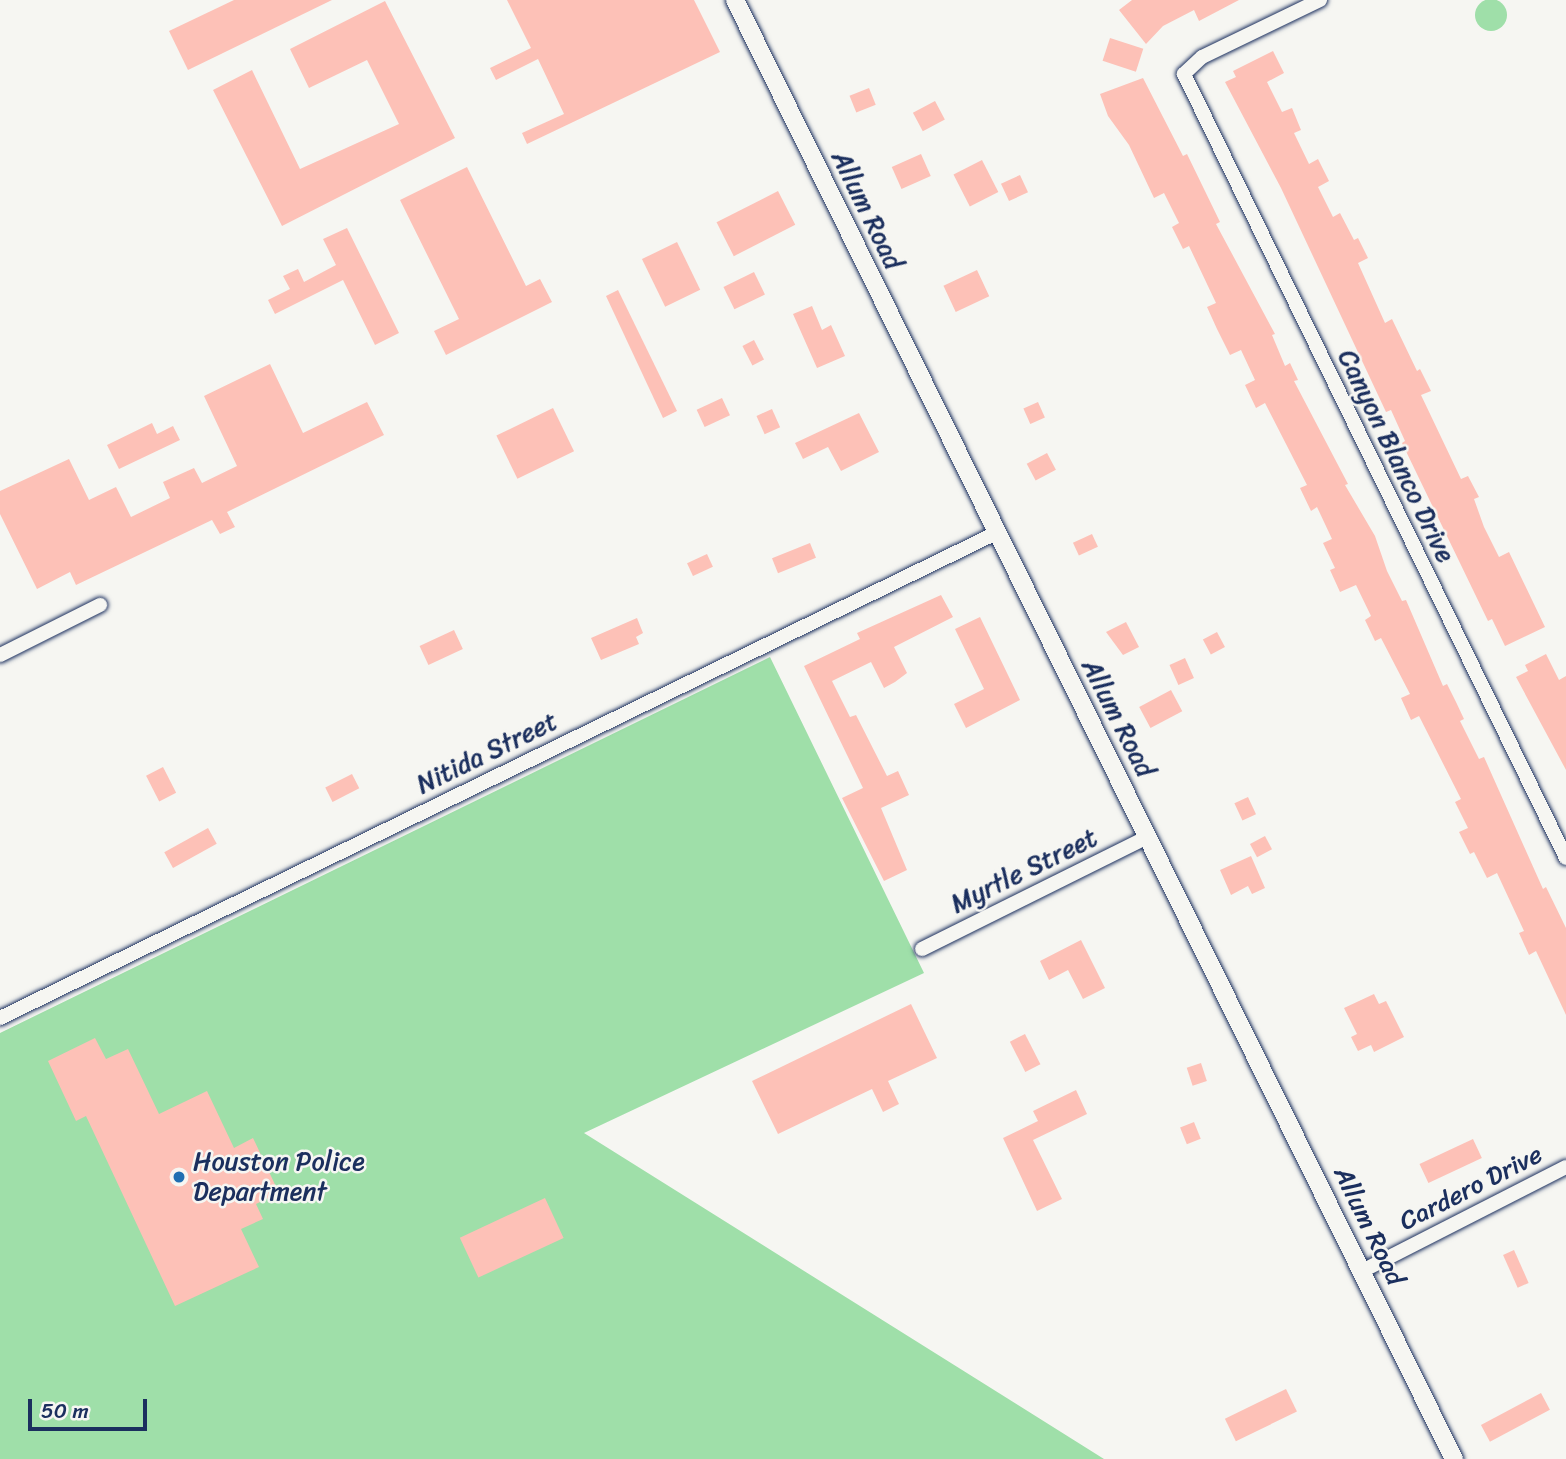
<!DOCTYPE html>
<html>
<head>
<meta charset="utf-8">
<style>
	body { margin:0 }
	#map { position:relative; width:1566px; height:1459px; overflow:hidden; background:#f6f6f2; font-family:Sriracha,sans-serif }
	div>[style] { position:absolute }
	.green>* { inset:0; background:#9fdfa9 }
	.round { border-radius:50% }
	.building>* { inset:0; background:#fdc1b7; transform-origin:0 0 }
	.roads { filter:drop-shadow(0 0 2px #1b2f5e) drop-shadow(0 0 2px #1b2f5e) }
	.minor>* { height:14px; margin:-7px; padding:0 7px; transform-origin:7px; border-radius:7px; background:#f6f6f2 }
	.tertiary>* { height:18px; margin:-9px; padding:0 9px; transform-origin:9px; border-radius:9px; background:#f6f6f2 }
	.dots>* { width:19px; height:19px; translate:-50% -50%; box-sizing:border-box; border:4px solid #f6f6f2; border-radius:50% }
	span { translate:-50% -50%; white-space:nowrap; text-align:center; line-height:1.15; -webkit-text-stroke:5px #f6f6f2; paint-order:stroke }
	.street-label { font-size:26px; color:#1b2f5e }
	.poi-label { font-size:26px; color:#1b2f5e }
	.left { translate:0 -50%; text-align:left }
	.scale { position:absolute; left:28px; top:1399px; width:119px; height:32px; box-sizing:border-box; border:4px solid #1b2f5e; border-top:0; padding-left:9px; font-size:21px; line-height:24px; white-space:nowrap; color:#1b2f5e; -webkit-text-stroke:5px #f6f6f2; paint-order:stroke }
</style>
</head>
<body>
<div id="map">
	<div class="green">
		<i class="round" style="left:1475px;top:-1px;width:32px;height:32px"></i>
		<i style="clip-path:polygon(770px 657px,924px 973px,584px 1133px,1104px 1459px,0 1459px,0 1033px)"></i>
	</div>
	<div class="building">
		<i style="clip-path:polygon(234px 0,332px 0,188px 70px,169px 31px)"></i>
		<i style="clip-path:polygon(507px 0,694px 0,720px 52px,527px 144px,522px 133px,564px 114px,538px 59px,496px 80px,490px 68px,531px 48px)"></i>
		<i style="clip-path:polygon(1132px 0,1239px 0,1199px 21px,1194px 10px,1163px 26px,1146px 44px,1119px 10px)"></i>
		<i style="clip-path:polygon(385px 1px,455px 138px,282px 226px,213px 90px,252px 70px,300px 169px,399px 124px,367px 60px,309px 88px,290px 49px)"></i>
		<i style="left:1110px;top:38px;width:35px;height:24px;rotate:18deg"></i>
		<i style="clip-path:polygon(1273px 51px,1284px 73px,1267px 82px,1282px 112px,1292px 108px,1301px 130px,1294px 133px,1309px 164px,1318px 159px,1329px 181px,1318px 187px,1333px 217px,1340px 213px,1354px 240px,1358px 238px,1368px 258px,1358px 263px,1385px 323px,1392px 319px,1417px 371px,1420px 369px,1431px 391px,1421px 395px,1461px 479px,1468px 476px,1479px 497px,1474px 499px,1484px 527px,1499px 557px,1509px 552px,1545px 627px,1505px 646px,1492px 619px,1488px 621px,1402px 443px,1405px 441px,1391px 410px,1386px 412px,1281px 188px,1225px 82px,1236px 77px,1233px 71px)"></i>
		<i style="clip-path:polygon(1143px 78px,1183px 156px,1187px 154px,1220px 222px,1216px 224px,1275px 334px,1272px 335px,1285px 366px,1290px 363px,1298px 380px,1294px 381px,1348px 484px,1345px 485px,1375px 536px,1387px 571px,1402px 601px,1406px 600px,1443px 686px,1447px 684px,1456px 702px,1464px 719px,1460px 721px,1479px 759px,1484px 757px,1543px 889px,1546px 887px,1566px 928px,1566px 1015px,1536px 951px,1529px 955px,1519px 933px,1524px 931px,1497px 873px,1487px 878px,1474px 852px,1470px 854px,1459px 832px,1468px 828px,1455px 802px,1461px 799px,1419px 716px,1411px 720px,1401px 698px,1410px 694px,1381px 638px,1375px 641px,1365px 620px,1371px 616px,1356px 585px,1340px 592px,1330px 570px,1335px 568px,1323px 543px,1332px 539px,1317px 507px,1311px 511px,1300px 488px,1307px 485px,1265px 403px,1256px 408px,1245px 385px,1255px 380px,1241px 350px,1230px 355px,1217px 329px,1207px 307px,1216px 303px,1189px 246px,1183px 249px,1172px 227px,1179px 223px,1164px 193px,1154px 198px,1129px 145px,1108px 116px,1100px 94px)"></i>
		<i style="left:869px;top:88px;width:18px;height:21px;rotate:68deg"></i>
		<i style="left:935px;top:101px;width:21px;height:25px;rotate:62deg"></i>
		<i style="left:921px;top:154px;width:24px;height:32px;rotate:66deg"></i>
		<i style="left:982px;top:160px;width:36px;height:32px;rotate:63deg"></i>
		<i style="clip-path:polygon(467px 167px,526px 286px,540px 279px,552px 302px,446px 355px,434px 331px,459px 319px,400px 200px)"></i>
		<i style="left:1020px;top:175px;width:19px;height:21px;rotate:65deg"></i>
		<i style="left:778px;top:191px;width:38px;height:69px;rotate:63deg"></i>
		<i style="clip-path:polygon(347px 228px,399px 333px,375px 345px,343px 280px,275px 314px,268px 300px,290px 289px,283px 276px,298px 269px,304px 282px,336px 265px,323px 239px)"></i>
		<i style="left:677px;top:242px;width:53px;height:39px;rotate:64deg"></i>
		<i style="left:977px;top:270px;width:29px;height:37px;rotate:65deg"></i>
		<i style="left:754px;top:272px;width:25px;height:34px;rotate:64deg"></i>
		<i style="clip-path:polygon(618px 290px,677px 411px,663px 418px,606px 296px)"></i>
		<i style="clip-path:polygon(812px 306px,822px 330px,831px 325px,845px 356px,817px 368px,793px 314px)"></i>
		<i style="left:754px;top:340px;width:22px;height:13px;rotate:63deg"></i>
		<i style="clip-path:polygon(270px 364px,303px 433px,367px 402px,384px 435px,227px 512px,235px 527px,220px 534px,212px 520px,76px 585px,70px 572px,37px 589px,0 514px,0 491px,69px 459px,89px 500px,116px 487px,131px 517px,170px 498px,163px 482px,194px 468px,202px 483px,237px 466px,204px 396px)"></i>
		<i style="left:722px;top:398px;width:19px;height:28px;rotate:65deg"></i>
		<i style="left:1038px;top:402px;width:17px;height:16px;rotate:66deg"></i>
		<i style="left:553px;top:408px;width:48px;height:63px;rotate:64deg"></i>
		<i style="left:772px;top:409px;width:20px;height:17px;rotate:66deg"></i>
		<i style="clip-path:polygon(859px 413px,879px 452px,841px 471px,828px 447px,803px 459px,795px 443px)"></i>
		<i style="clip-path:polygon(152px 423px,157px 434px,173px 426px,180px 440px,119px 469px,107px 445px)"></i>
		<i style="left:1047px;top:453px;width:19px;height:23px;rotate:62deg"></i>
		<i style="left:1092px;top:534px;width:14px;height:21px;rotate:65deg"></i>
		<i style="left:810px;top:543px;width:16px;height:41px;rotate:68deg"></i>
		<i style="left:707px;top:554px;width:14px;height:22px;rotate:65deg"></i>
		<i style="clip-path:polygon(941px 595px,953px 617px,894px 647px,907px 673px,895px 682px,884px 688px,871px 662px,832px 681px,850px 717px,856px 715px,887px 776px,898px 771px,909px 795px,881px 808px,907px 870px,884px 881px,842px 798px,863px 788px,804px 666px,860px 639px,857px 633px)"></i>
		<i style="clip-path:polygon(980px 617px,1020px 700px,966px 728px,954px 704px,984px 689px,955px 629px)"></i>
		<i style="clip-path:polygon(637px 618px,643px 633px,636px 637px,639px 644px,601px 660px,591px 638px)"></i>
		<i style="clip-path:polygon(1126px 622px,1139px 647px,1123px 655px,1106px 632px)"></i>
		<i style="left:454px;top:630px;width:21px;height:38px;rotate:65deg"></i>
		<i style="left:1217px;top:632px;width:17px;height:16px;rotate:62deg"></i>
		<i style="clip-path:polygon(1546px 654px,1559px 680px,1566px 676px,1566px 770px,1516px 677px,1528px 671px,1525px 665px)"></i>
		<i style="left:1185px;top:658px;width:22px;height:17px;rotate:66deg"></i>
		<i style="left:1171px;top:690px;width:24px;height:36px;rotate:62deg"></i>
		<i style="left:163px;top:767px;width:29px;height:19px;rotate:63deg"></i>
		<i style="left:352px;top:774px;width:16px;height:30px;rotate:63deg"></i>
		<i style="left:1248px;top:797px;width:19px;height:15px;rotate:65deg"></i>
		<i style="left:208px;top:828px;width:18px;height:50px;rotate:61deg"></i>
		<i style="left:1265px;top:836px;width:15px;height:17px;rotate:62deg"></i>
		<i style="clip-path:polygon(1251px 856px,1265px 888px,1252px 894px,1248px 886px,1231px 895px,1220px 870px)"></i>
		<i style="clip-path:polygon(1081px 940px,1105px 988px,1083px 999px,1068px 970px,1049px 980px,1040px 961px)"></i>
		<i style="clip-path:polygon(1374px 994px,1379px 1004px,1386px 1001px,1404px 1037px,1374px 1052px,1371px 1045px,1358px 1051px,1351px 1037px,1357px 1034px,1344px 1008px)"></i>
		<i style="clip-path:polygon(911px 1004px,937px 1058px,888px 1081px,899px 1104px,883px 1112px,872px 1089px,778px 1134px,752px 1081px)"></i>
		<i style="left:1025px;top:1034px;width:34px;height:17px;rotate:63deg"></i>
		<i style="clip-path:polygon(95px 1038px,106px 1059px,128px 1049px,159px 1114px,207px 1091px,234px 1148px,253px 1138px,279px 1193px,256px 1204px,263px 1219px,241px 1229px,259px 1267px,175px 1306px,86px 1116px,76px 1121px,48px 1061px)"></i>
		<i style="left:1201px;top:1063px;width:19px;height:15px;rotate:72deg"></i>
		<i style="clip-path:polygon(1076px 1090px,1087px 1114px,1033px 1140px,1062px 1199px,1037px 1211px,1003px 1138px,1038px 1121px,1033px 1111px)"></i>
		<i style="left:1194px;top:1122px;width:18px;height:15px;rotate:68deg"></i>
		<i style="left:1473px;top:1139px;width:21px;height:59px;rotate:65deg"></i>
		<i style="left:545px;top:1198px;width:44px;height:94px;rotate:65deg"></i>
		<i style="left:1514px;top:1250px;width:36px;height:12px;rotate:66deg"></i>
		<i style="left:1286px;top:1389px;width:25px;height:68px;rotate:64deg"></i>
		<i style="left:1541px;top:1393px;width:19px;height:68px;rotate:62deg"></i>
	</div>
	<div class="roads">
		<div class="minor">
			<i style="left:1320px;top:0;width:131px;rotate:154.2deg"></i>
			<i style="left:1202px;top:57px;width:25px;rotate:137deg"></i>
			<i style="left:1184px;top:74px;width:872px;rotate:64.02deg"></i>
			<i style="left:0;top:655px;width:112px;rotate:-26.6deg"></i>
			<i style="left:922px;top:949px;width:252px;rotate:-26.4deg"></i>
			<i style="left:0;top:1018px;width:1108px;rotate:-25.96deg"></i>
			<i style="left:1362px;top:1271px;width:229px;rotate:-27deg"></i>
		</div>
		<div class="tertiary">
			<i style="left:735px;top:0;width:1627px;rotate:63.77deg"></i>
		</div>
	</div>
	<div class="dots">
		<i style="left:179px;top:1177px;background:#1f6fb2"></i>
	</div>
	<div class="street-label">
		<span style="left:867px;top:210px;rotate:64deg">Allum Road</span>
		<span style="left:1396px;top:456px;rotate:64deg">Canyon Blanco Drive</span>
		<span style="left:1118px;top:718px;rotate:63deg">Allum Road</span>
		<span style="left:487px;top:753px;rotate:-26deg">Nitida Street</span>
		<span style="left:1024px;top:871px;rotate:-26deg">Myrtle Street</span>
		<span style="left:1471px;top:1188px;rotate:-27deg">Cardero Drive</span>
		<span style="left:1369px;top:1226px;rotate:64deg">Allum Road</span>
	</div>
	<div class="poi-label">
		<span class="left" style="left:193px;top:1177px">Houston Police<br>Department</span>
	</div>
	<div class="scale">50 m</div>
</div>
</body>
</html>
